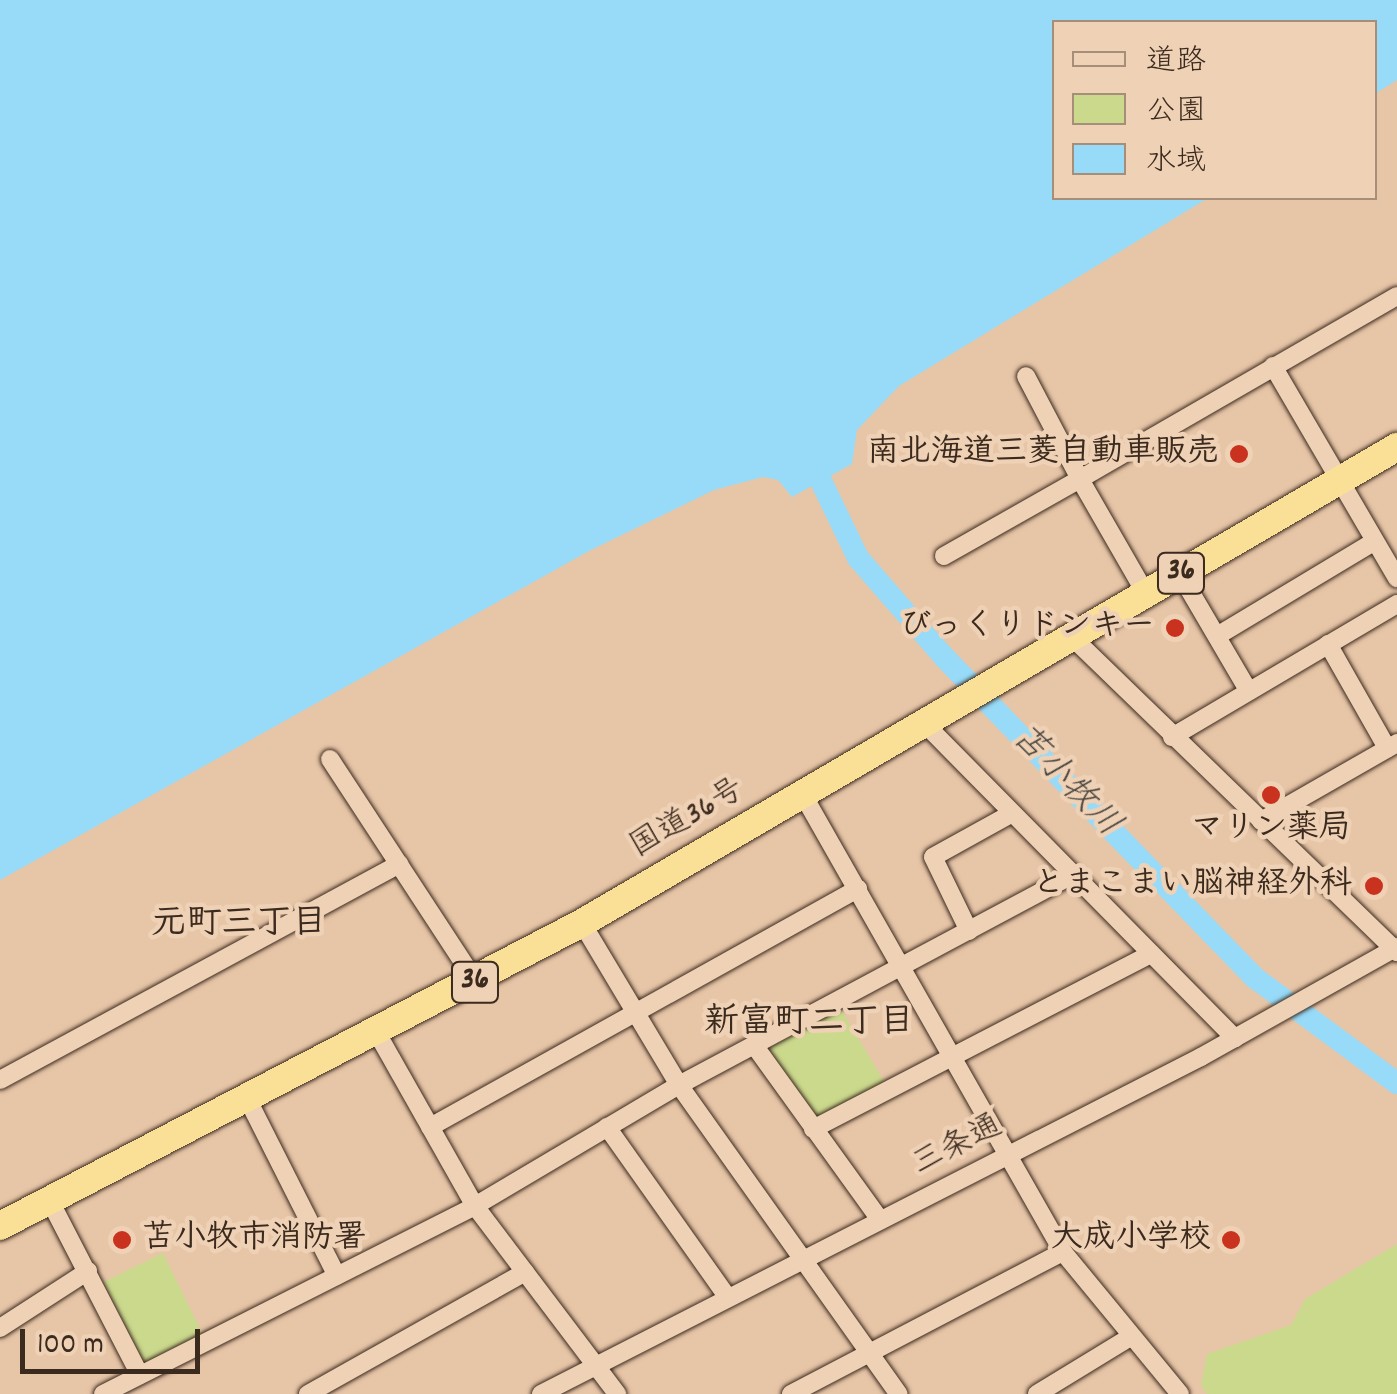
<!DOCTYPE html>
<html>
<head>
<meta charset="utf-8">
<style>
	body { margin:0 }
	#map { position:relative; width:1397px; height:1394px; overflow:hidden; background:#e7c5a7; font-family:Dekko,"Klee One",sans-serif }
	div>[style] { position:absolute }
	.green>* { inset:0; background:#cbd98d; transform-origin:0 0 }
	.water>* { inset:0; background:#97dbf9 }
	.river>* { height:22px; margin:-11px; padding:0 11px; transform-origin:11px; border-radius:11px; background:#97dbf9 }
	.roads { filter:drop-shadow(0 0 2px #3b2a1e) drop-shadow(0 0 2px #3b2a1e) }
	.minor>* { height:18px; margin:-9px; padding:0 9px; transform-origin:9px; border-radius:9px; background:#efd1b5 }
	.highway>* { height:28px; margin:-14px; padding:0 14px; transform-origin:14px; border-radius:14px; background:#fadf96 }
	.dots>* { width:28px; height:28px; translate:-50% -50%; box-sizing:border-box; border:5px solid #efd1b5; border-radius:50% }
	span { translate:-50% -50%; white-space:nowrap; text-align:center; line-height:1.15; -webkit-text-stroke:9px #efd1b5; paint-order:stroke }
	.shield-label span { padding:2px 8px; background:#efd1b5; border:2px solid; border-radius:8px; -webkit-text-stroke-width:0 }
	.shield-label { font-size:30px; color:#3b2a1e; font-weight:700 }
	.poi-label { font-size:32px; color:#3b2a1e; font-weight:700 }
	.right { translate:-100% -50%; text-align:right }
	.left { translate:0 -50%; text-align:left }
	.street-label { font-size:32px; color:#3b2a1e }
	.water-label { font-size:35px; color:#49453f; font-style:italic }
	.neighbourhood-label { font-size:35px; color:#3b2a1e; font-weight:700 }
	.legend { position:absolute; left:1052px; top:20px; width:325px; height:180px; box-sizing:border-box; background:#efd1b5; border:2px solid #a78e79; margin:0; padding:12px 18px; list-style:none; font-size:30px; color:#3b2a1e }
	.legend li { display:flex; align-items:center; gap:20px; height:50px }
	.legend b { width:50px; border:2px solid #a78e79 }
	.scale { position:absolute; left:20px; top:1329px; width:180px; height:45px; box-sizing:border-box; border:5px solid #3b2a1e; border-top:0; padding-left:12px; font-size:30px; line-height:35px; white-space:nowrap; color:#3b2a1e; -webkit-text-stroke:8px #efd1b5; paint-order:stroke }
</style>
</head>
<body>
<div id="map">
	<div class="green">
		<i style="clip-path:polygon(833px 1010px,842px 1011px,885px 1083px,815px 1119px,766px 1044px)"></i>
		<i style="clip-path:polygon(1397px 1244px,1397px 1394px,1207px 1394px,1201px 1385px,1207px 1354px,1291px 1325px,1305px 1299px)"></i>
		<i style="left:163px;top:1253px;width:93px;height:66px;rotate:64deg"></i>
	</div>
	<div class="water">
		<i style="clip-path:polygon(0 0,1397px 0,1397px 80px,1375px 94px,1374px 22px,1054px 22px,1054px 198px,1208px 198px,899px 386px,857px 430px,852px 464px,821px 481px,792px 497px,778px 480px,763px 477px,714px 490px,587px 552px,0 880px)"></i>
	</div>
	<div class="river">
		<i style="left:821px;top:481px;width:85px;rotate:64.3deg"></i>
		<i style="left:858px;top:558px;width:133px;rotate:49deg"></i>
		<i style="left:945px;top:658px;width:446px;rotate:45.9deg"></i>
		<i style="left:1255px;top:978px;width:177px;rotate:36.5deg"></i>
	</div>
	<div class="roads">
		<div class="minor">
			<i style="left:1273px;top:366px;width:246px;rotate:59.7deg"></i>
			<i style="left:944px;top:556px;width:156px;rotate:-29.5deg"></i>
			<i style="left:1080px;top:479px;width:116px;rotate:-117.7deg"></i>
			<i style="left:1180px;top:574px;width:134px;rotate:59.6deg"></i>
			<i style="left:1146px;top:594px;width:133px;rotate:-119.9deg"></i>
			<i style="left:1080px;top:479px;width:366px;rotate:-30deg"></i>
			<i style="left:1217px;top:636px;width:184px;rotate:-31deg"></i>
			<i style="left:1072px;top:637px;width:453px;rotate:44.1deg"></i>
			<i style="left:1328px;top:644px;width:120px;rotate:60.4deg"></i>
			<i style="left:924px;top:723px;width:443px;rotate:45.4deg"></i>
			<i style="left:1172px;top:737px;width:261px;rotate:-30.6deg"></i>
			<i style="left:330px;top:759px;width:265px;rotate:56.8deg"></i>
			<i style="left:802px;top:793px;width:528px;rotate:60.38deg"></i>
			<i style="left:1063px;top:1252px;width:184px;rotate:50.5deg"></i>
			<i style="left:1261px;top:821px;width:157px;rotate:-29.8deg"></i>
			<i style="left:582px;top:923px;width:189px;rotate:59.1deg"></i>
			<i style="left:679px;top:1085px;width:379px;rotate:54.6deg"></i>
			<i style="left:969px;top:931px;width:82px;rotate:-115.9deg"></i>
			<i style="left:933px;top:857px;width:89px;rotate:-28.9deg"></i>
			<i style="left:377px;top:1033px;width:199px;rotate:60.5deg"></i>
			<i style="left:475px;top:1206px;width:236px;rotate:52.9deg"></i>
			<i style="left:754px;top:1045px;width:216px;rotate:54.2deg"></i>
			<i style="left:0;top:1080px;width:454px;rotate:-28.4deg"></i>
			<i style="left:247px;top:1098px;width:199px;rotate:63.2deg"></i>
			<i style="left:430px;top:1127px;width:490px;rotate:-29.1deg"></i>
			<i style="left:607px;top:1127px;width:209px;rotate:54.7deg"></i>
			<i style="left:813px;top:1129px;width:381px;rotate:-27.4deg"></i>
			<i style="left:49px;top:1199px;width:198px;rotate:62.7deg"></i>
			<i style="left:0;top:1328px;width:105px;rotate:-32.9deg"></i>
			<i style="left:103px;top:1394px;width:417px;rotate:-26.8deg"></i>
			<i style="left:475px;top:1206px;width:237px;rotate:-30.7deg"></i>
			<i style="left:679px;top:1085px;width:444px;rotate:-28.1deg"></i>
			<i style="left:308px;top:1394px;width:249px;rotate:-29.3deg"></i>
			<i style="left:541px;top:1394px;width:741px;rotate:-27.05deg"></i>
			<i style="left:1201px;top:1057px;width:225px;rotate:-29.3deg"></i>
			<i style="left:791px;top:1394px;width:307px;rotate:-27.6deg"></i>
			<i style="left:1037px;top:1394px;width:111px;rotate:-31.4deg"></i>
		</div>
		<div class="highway">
			<i style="left:0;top:1226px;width:656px;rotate:-27.5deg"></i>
			<i style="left:582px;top:923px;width:944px;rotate:-30.29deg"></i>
		</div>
	</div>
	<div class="dots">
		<i style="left:1239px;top:454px;background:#c8321e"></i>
		<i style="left:1175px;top:628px;background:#c8321e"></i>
		<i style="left:1271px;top:795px;background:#c8321e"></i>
		<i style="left:1374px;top:886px;background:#c8321e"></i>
		<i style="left:122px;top:1240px;background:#c8321e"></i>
		<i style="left:1231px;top:1240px;background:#c8321e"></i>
	</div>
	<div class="shield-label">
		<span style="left:1181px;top:573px">36</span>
		<span style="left:475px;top:982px">36</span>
	</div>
	<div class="poi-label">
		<span class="right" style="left:1219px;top:454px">南北海道三菱自動車販売</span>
		<span class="right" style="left:1155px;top:628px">びっくりドンキー</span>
		<span style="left:1271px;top:830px">マリン薬局</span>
		<span class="right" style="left:1352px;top:886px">とまこまい脳神経外科</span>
		<span class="left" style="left:142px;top:1240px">苫小牧市消防署</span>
		<span class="right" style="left:1211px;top:1240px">大成小学校</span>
	</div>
	<div class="street-label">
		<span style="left:688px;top:820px;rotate:-30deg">国道36号</span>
		<span style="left:958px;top:1147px;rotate:-27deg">三条通</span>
	</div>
	<div class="water-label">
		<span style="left:1065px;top:782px;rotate:46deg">苫小牧川</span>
	</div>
	<div class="neighbourhood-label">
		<span style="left:239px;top:925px">元町三丁目</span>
		<span style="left:809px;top:1024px">新富町二丁目</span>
	</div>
	<ul class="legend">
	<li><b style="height:12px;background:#efd1b5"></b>道路</li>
	<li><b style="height:28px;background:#cbd98d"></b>公園</li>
	<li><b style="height:28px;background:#97dbf9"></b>水域</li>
	</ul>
	<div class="scale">100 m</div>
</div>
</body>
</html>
